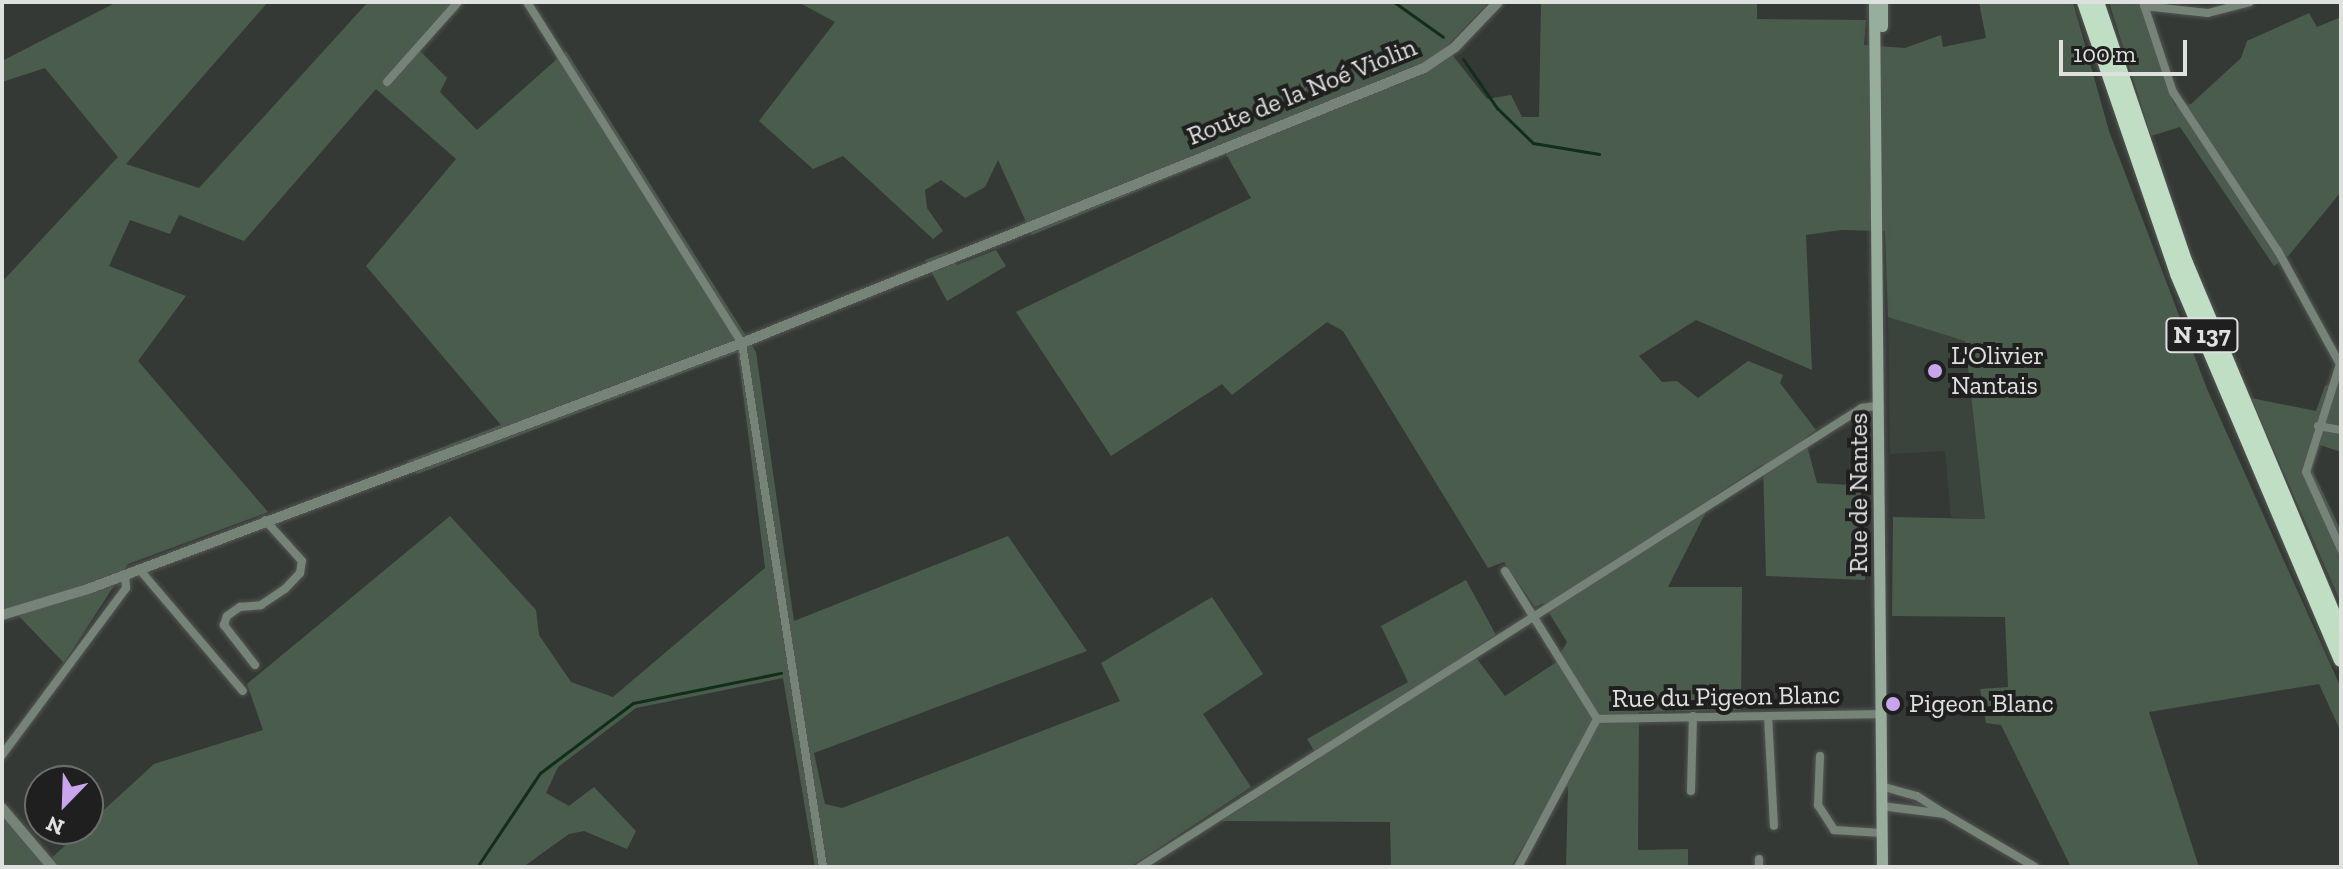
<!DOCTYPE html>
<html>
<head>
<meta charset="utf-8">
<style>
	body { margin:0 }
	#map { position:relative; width:2343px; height:869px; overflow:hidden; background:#353935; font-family:"Zilla Slab",serif }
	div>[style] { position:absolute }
	.built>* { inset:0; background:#3b443c }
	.green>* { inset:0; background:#4a5d4d }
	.stream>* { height:3px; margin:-1.5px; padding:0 1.5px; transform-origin:1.5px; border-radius:1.5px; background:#112e18 }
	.roads { filter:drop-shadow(0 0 2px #545754) drop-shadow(0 0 2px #545754) }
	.minor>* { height:8px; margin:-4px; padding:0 4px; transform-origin:4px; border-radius:4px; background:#768478 }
	.tertiary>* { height:10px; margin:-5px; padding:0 5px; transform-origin:5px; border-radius:5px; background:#768478 }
	.secondary>* { height:11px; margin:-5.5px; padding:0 5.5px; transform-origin:5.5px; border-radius:5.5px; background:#98ae9c }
	.trunk>* { height:14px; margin:-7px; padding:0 7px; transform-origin:7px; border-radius:7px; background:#bfdec4 }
	.dots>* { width:22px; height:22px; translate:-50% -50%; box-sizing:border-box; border:4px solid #1e1f1e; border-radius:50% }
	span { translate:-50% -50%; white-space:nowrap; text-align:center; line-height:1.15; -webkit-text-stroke:8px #1e1f1e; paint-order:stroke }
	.shield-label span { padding:2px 6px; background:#1e1f1e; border:2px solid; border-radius:6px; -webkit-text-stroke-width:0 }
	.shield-label { font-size:24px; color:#dfe1df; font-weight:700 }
	.street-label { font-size:26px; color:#dfe1df }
	.poi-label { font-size:26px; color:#dfe1df }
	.left { translate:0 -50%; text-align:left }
	.frame { position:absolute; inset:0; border:4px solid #dfe1df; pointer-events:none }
	.north { position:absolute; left:24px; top:765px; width:80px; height:80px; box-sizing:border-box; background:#1e1f1e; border:2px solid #6b6d6b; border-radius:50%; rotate:203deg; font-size:22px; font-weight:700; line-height:32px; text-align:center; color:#dfe1df }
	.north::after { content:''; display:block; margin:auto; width:28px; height:36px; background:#c9a5ee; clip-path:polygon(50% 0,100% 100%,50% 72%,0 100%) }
	.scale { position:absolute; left:2059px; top:40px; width:128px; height:36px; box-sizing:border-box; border:4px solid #dfe1df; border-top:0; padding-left:10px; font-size:24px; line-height:28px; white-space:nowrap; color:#dfe1df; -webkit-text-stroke:6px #1e1f1e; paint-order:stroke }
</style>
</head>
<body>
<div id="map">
	<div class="built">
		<i style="clip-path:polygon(1888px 317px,1965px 340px,1985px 519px,1951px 517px,1945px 451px,1890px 454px)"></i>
	</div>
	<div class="green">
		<i style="clip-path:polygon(117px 2px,268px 2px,126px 164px,199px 188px,368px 2px,455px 2px,459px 9px,419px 50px,447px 78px,440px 92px,477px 130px,566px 51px,756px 352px,794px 621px,1008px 536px,1087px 651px,814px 753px,825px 804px,842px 808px,1120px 701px,1101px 663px,1212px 597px,1263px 674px,1203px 714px,1251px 787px,1130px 867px,815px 867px,783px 678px,636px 708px,558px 767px,546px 793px,569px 806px,594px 787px,636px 831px,627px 849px,584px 831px,569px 834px,523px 867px,2px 867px,2px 816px,45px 864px,154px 764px,263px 730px,247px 684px,450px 516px,536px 610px,539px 635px,571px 682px,613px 697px,765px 568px,738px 352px,417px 474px,407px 461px,501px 425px,366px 266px,456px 159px,376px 89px,244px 241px,179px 215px,170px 234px,130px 220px,109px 266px,186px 296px,138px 361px,268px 512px,128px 564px,64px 663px,12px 609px,2px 612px,2px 282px,118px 157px,45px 68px,2px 82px,2px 61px)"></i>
		<i style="clip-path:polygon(798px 2px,1489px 2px,1446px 47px,1487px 99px,1511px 95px,1522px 117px,1539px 117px,1541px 2px,1757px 2px,1757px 19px,1866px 20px,1864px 45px,1905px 48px,1941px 35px,1943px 47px,1986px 38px,1979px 2px,2073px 2px,2109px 131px,2207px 389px,2341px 688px,2341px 732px,2319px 684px,2149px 712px,2199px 867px,2071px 867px,2001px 725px,1986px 723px,1980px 689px,2008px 687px,2005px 617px,1892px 616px,1893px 517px,1985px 519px,1965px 341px,1888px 317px,1885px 231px,1841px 230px,1806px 235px,1812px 370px,1696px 320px,1639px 356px,1662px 382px,1677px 381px,1698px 398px,1748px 361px,1783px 375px,1780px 383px,1816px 430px,1805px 438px,1817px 483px,1866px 486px,1865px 580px,1766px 576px,1763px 464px,1714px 496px,1668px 587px,1742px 587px,1741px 710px,1639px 712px,1638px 850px,1688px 849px,1688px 867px,1566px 867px,1568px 787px,1559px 785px,1511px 867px,1391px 867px,1390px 822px,1221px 821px,1319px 759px,1307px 739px,1408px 682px,1381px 626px,1466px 580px,1496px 635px,1471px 651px,1505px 696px,1555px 663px,1567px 642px,1543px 603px,1535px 607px,1504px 562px,1488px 568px,1343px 331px,1327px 322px,1232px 395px,1222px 384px,1111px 456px,1016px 312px,1251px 198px,1226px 154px,1032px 235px,998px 160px,985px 187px,965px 198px,941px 180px,925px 190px,927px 208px,943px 231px,933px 239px,843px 156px,813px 169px,759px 121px,835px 22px)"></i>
		<i style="clip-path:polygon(2109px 2px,2139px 2px,2175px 106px,2191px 104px,2241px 58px,2247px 41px,2309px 13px,2317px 27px,2341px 17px,2341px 192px,2289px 255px,2274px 266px,2180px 127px,2151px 136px)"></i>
		<i style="clip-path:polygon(996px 250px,1006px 266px,947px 301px,925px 260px,947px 252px,957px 265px)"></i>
		<i style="clip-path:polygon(2341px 379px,2341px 452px,2320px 445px,2312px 470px,2341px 531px,2341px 603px,2251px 398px,2316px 411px,2325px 386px)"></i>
	</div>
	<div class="stream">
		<i style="left:1394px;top:2px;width:60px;rotate:35.5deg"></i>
		<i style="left:1463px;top:59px;width:60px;rotate:55.2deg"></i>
		<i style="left:1497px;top:108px;width:50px;rotate:44.2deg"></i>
		<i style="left:1533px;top:143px;width:67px;rotate:9.5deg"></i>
		<i style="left:477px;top:867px;width:113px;rotate:-56.2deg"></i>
		<i style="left:540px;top:773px;width:116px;rotate:-37deg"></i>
		<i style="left:633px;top:703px;width:151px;rotate:-11.5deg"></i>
	</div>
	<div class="roads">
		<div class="minor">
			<i style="left:527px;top:2px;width:403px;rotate:57.8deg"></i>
			<i style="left:742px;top:343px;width:530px;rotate:81.21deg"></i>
			<i style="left:2143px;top:2px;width:95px;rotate:71.6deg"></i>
			<i style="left:2173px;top:92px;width:191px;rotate:56.6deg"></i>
			<i style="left:2278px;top:251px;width:131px;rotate:61.3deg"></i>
			<i style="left:2144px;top:6px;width:64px;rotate:6.2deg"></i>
			<i style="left:2208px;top:13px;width:43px;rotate:-14.7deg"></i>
			<i style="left:387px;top:82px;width:107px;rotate:-48.4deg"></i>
			<i style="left:2340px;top:364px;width:113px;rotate:107.5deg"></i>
			<i style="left:2306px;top:472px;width:85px;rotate:65.6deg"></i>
			<i style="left:2318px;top:426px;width:23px;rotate:10deg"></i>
			<i style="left:139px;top:569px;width:160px;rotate:49.6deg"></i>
			<i style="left:1505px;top:571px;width:174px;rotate:58.1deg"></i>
			<i style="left:1597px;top:719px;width:284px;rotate:-1deg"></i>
			<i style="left:255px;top:665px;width:51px;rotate:-127.8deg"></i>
			<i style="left:224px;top:625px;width:9px;rotate:-72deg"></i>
			<i style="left:227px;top:616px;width:16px;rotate:-35deg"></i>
			<i style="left:240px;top:607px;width:21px;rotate:-5deg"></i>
			<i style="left:261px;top:605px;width:29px;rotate:-34deg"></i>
			<i style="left:285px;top:589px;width:22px;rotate:-47deg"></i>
			<i style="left:300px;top:573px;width:12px;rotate:-81deg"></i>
			<i style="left:302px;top:561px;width:55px;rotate:-132.1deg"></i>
			<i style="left:1768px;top:716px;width:110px;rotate:86.9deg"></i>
			<i style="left:2px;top:755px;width:208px;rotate:-53.4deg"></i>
			<i style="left:126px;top:588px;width:14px;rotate:-94deg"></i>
			<i style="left:1820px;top:756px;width:49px;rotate:92.3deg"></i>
			<i style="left:1818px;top:805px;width:30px;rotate:57deg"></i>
			<i style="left:1834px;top:830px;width:47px;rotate:3.7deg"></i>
			<i style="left:1881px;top:786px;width:37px;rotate:16deg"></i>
			<i style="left:1917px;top:796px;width:33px;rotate:33deg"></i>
			<i style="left:1945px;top:814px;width:64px;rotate:-172.9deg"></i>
			<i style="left:1691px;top:791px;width:75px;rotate:-88.5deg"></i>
			<i style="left:1945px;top:814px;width:104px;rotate:30.5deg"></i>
			<i style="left:1759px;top:859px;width:8px;rotate:90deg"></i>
			<i style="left:1140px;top:867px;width:856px;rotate:-32.45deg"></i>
			<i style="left:1862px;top:408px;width:18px;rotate:-9deg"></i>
			<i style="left:1518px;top:867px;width:168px;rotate:-61.9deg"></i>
		</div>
		<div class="tertiary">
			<i style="left:2px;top:615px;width:90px;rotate:-16.8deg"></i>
			<i style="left:88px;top:589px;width:699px;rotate:-20.61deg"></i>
			<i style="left:742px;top:343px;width:735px;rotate:-21.96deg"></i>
			<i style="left:1424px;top:68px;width:37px;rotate:-34deg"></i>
			<i style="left:1455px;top:47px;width:62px;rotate:-46.3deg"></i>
			<i style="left:2px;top:808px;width:77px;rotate:49.7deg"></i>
		</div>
		<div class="secondary">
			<i style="left:1874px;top:2px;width:865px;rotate:89.47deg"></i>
			<i style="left:1882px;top:26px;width:24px;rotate:-90deg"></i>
		</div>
		<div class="trunk">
			<i style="left:2084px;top:2px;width:287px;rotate:71.1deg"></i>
			<i style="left:2177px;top:274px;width:419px;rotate:67deg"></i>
			<i style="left:2097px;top:2px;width:276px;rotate:71.2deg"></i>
			<i style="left:2186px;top:263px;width:399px;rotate:67.2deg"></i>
		</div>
	</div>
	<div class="dots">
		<i style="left:1935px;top:371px;background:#c9a5ee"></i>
		<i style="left:1893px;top:704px;background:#c9a5ee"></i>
	</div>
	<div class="shield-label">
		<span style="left:2202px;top:335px">N 137</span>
	</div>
	<div class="street-label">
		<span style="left:1302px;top:92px;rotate:-22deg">Route de la Noé Violin</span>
		<span style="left:1859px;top:493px;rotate:-90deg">Rue de Nantes</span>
		<span style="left:1726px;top:697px;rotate:-1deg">Rue du Pigeon Blanc</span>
	</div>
	<div class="poi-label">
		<span class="left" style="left:1951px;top:371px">L'Olivier<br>Nantais</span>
		<span class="left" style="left:1909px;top:704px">Pigeon Blanc</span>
	</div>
	<div class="frame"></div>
	<div class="north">N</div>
	<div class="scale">100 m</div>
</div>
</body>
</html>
